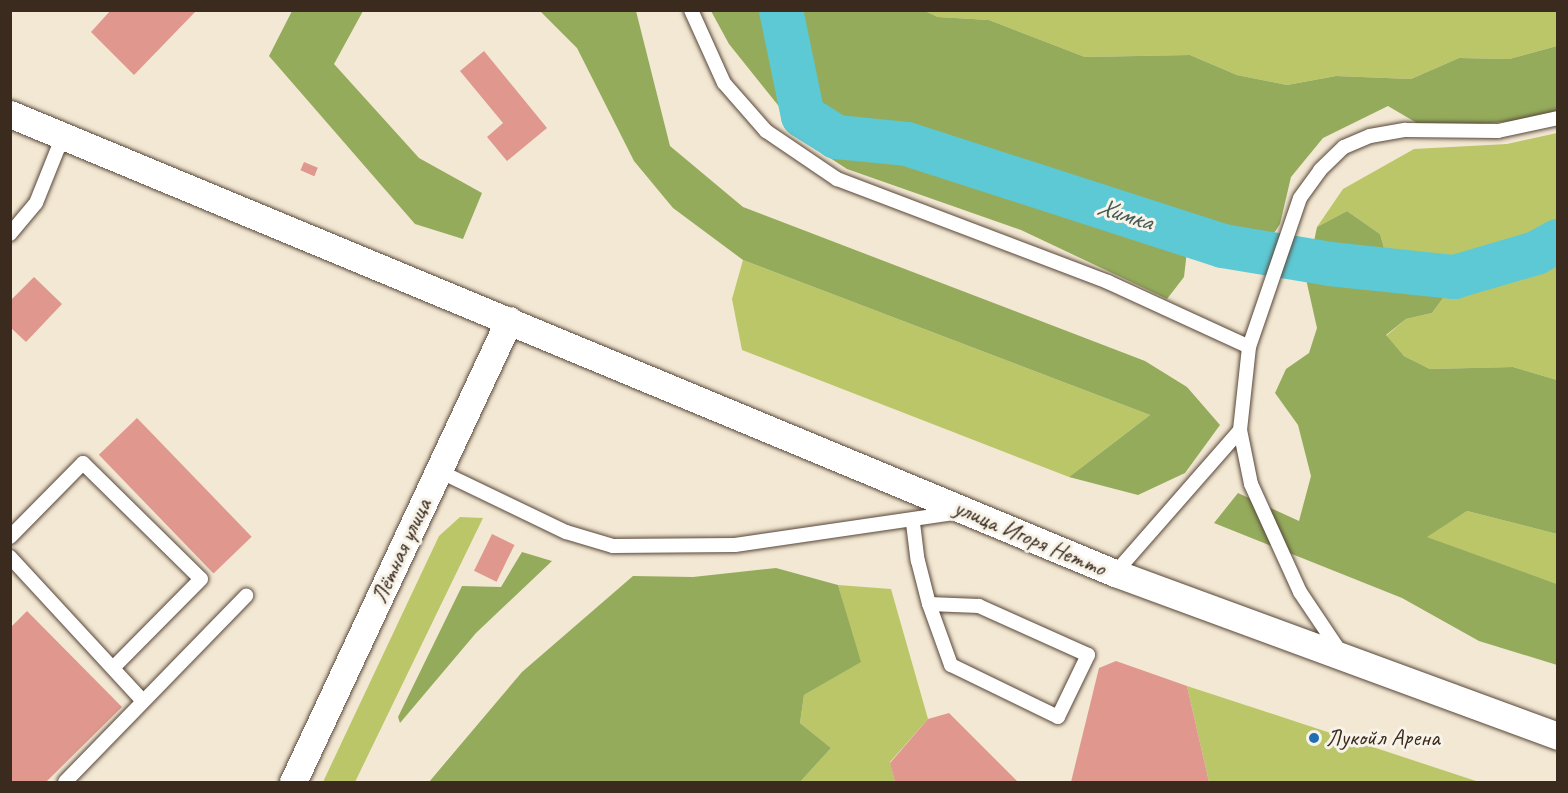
<!DOCTYPE html>
<html>
<head>
<meta charset="utf-8">
<style>
	body { margin:0 }
	#map { position:relative; width:1568px; height:793px; overflow:hidden; background:#f3e8d3; font-family:Caveat,sans-serif }
	div>[style] { position:absolute }
	.green>* { inset:0; background:#bbc668 }
	.forest>* { inset:0; background:#94ab5c }
	.river>* { height:44px; margin:-22px; padding:0 22px; transform-origin:22px; border-radius:22px; background:#5dc9d5 }
	.building>* { inset:0; background:#df978e; transform-origin:0 0 }
	.roads { filter:drop-shadow(0 0 2px #574639) drop-shadow(0 0 2px #574639) }
	.lane>* { height:14px; margin:-7px; padding:0 7px; transform-origin:7px; border-radius:7px; background:#fff }
	.street>* { height:27px; margin:-13.5px; padding:0 13.5px; transform-origin:13.5px; border-radius:13.5px; background:#fff }
	.dots>* { width:16px; height:16px; translate:-50% -50%; box-sizing:border-box; border:3px solid #f7f3e8; border-radius:50% }
	span { translate:-50% -50%; white-space:nowrap; text-align:center; line-height:1.15; -webkit-text-stroke:6px #f7f3e8; paint-order:stroke }
	.street-label { font-size:24px; color:#3b2a1e }
	.poi-label { font-size:24px; color:#3b2a1e }
	.left { translate:0 -50%; text-align:left }
	.water-label { font-size:26px; color:#455a55; font-style:italic }
	.frame { position:absolute; inset:0; border:12px solid #3b2a1e; pointer-events:none }
</style>
</head>
<body>
<div id="map">
	<div class="green">
		<i style="clip-path:polygon(925px 11px,1557px 11px,1557px 46px,1509px 59px,1459px 58px,1411px 79px,1336px 76px,1287px 85px,1237px 75px,1190px 55px,1085px 57px,989px 20px,938px 17px)"></i>
		<i style="clip-path:polygon(1557px 133px,1557px 380px,1513px 367px,1430px 369px,1404px 356px,1386px 336px,1406px 319px,1432px 313px,1449px 290px,1395px 286px,1380px 234px,1347px 211px,1317px 227px,1343px 189px,1414px 149px,1507px 144px)"></i>
		<i style="clip-path:polygon(743px 260px,1150px 415px,1069px 477px,742px 350px,732px 299px)"></i>
		<i style="clip-path:polygon(1467px 511px,1557px 534px,1557px 584px,1426px 537px)"></i>
		<i style="clip-path:polygon(460px 517px,483px 518px,355px 782px,323px 782px,439px 536px)"></i>
		<i style="clip-path:polygon(838px 585px,891px 589px,928px 719px,890px 762px,895px 782px,800px 782px,831px 748px,800px 723px,804px 695px,860px 662px)"></i>
		<i style="clip-path:polygon(1187px 686px,1288px 719px,1479px 782px,1209px 782px)"></i>
	</div>
	<div class="forest">
		<i style="clip-path:polygon(292px 11px,363px 11px,334px 64px,419px 158px,482px 193px,463px 239px,415px 224px,269px 56px)"></i>
		<i style="clip-path:polygon(540px 11px,636px 11px,670px 146px,743px 207px,1145px 361px,1187px 387px,1220px 425px,1185px 473px,1138px 495px,1069px 477px,1150px 415px,743px 260px,673px 208px,634px 161px,577px 48px)"></i>
		<i style="clip-path:polygon(711px 11px,925px 11px,938px 17px,989px 20px,1085px 57px,1190px 55px,1237px 75px,1287px 85px,1336px 76px,1411px 79px,1459px 58px,1509px 59px,1557px 46px,1557px 117px,1427px 129px,1388px 106px,1323px 138px,1291px 177px,1280px 224px,1265px 247px,1244px 263px,1232px 263px,1197px 245px,1187px 251px,1184px 277px,1167px 299px,1021px 230px,847px 169px,810px 145px,729px 44px)"></i>
		<i style="clip-path:polygon(1347px 211px,1380px 234px,1395px 286px,1449px 290px,1432px 313px,1406px 319px,1386px 335px,1404px 356px,1430px 369px,1513px 367px,1557px 380px,1557px 534px,1467px 511px,1427px 537px,1557px 584px,1557px 665px,1479px 641px,1402px 598px,1214px 523px,1238px 493px,1299px 521px,1311px 476px,1298px 425px,1275px 393px,1286px 369px,1309px 353px,1317px 328px,1306px 279px,1317px 227px)"></i>
		<i style="clip-path:polygon(522px 552px,552px 561px,476px 633px,400px 723px,398px 717px,462px 586px,501px 587px)"></i>
		<i style="clip-path:polygon(776px 568px,838px 585px,861px 662px,804px 695px,800px 723px,831px 748px,800px 782px,429px 782px,522px 672px,633px 576px,693px 577px)"></i>
	</div>
	<div class="river">
		<i style="left:781px;top:10px;width:108px;rotate:78.3deg"></i>
		<i style="left:803px;top:116px;width:39px;rotate:32deg"></i>
		<i style="left:836px;top:137px;width:71px;rotate:5.6deg"></i>
		<i style="left:907px;top:144px;width:332px;rotate:17.9deg"></i>
		<i style="left:1223px;top:246px;width:109px;rotate:9.5deg"></i>
		<i style="left:1330px;top:264px;width:125px;rotate:6deg"></i>
		<i style="left:1454px;top:277px;width:85px;rotate:-16.3deg"></i>
		<i style="left:1536px;top:253px;width:25px;rotate:-29deg"></i>
	</div>
	<div class="building">
		<i style="clip-path:polygon(111px 10px,197px 10px,134px 75px,91px 32px)"></i>
		<i style="clip-path:polygon(484px 51px,547px 128px,507px 161px,487px 137px,503px 123px,460px 71px)"></i>
		<i style="left:304px;top:162px;width:15px;height:9px;rotate:23deg"></i>
		<i style="clip-path:polygon(34px 277px,62px 304px,26px 342px,10px 327px,10px 301px)"></i>
		<i style="left:137px;top:418px;width:165px;height:53px;rotate:46deg"></i>
		<i style="left:492px;top:534px;width:25px;height:41px;rotate:26deg"></i>
		<i style="clip-path:polygon(27px 611px,122px 707px,46px 782px,10px 782px,10px 628px)"></i>
		<i style="clip-path:polygon(1116px 661px,1187px 686px,1209px 782px,1071px 782px,1099px 668px)"></i>
		<i style="clip-path:polygon(949px 713px,1018px 782px,895px 782px,890px 763px,928px 719px)"></i>
	</div>
	<div class="roads">
		<div class="lane">
			<i style="left:691px;top:10px;width:80px;rotate:65.7deg"></i>
			<i style="left:724px;top:83px;width:64px;rotate:48.8deg"></i>
			<i style="left:766px;top:131px;width:86px;rotate:34.1deg"></i>
			<i style="left:837px;top:179px;width:290px;rotate:20.8deg"></i>
			<i style="left:1108px;top:282px;width:155px;rotate:24.7deg"></i>
			<i style="left:10px;top:234px;width:40px;rotate:-50deg"></i>
			<i style="left:36px;top:203px;width:72px;rotate:-68.1deg"></i>
			<i style="left:1240px;top:430px;width:55px;rotate:78.5deg"></i>
			<i style="left:1251px;top:484px;width:119px;rotate:65.6deg"></i>
			<i style="left:1300px;top:592px;width:73px;rotate:56.1deg"></i>
			<i style="left:439px;top:471px;width:141px;rotate:25.7deg"></i>
			<i style="left:566px;top:532px;width:49px;rotate:16.6deg"></i>
			<i style="left:613px;top:546px;width:122px;rotate:-0.5deg"></i>
			<i style="left:735px;top:545px;width:228px;rotate:-8.3deg"></i>
			<i style="left:913px;top:523px;width:38px;rotate:83deg"></i>
			<i style="left:918px;top:561px;width:44px;rotate:75.7deg"></i>
			<i style="left:929px;top:604px;width:65px;rotate:70.2deg"></i>
			<i style="left:951px;top:665px;width:119px;rotate:25.9deg"></i>
			<i style="left:1058px;top:717px;width:69px;rotate:-64.2deg"></i>
			<i style="left:1088px;top:655px;width:120px;rotate:-155.8deg"></i>
			<i style="left:979px;top:606px;width:50px;rotate:-177.7deg"></i>
			<i style="left:10px;top:537px;width:104px;rotate:-45.4deg"></i>
			<i style="left:83px;top:463px;width:165px;rotate:44.5deg"></i>
			<i style="left:201px;top:579px;width:125px;rotate:134.7deg"></i>
			<i style="left:10px;top:557px;width:196px;rotate:47.3deg"></i>
			<i style="left:1115px;top:573px;width:190px;rotate:-48.8deg"></i>
			<i style="left:1240px;top:430px;width:83px;rotate:-83.8deg"></i>
			<i style="left:1249px;top:347px;width:157px;rotate:-71.1deg"></i>
			<i style="left:1300px;top:198px;width:34px;rotate:-54deg"></i>
			<i style="left:1320px;top:170px;width:33px;rotate:-44deg"></i>
			<i style="left:1344px;top:147px;width:28px;rotate:-23deg"></i>
			<i style="left:1370px;top:136px;width:36px;rotate:-10deg"></i>
			<i style="left:1405px;top:130px;width:93px;rotate:0.6deg"></i>
			<i style="left:1498px;top:131px;width:61px;rotate:-12.2deg"></i>
			<i style="left:65px;top:782px;width:260px;rotate:-45.8deg"></i>
		</div>
		<div class="street">
			<i style="left:10px;top:114px;width:1197px;rotate:22.56deg"></i>
			<i style="left:1115px;top:573px;width:472px;rotate:20.2deg"></i>
			<i style="left:293px;top:782px;width:510px;rotate:-64.94deg"></i>
		</div>
	</div>
	<div class="dots">
		<i style="left:1314px;top:738px;background:#1f6fb2"></i>
	</div>
	<div class="street-label">
		<span style="left:1030px;top:538px;rotate:23deg">улица Игоря Нетто</span>
		<span style="left:401px;top:551px;rotate:-65deg">Лётная улица</span>
	</div>
	<div class="poi-label">
		<span class="left" style="left:1326px;top:738px">Лукойл Арена</span>
	</div>
	<div class="water-label">
		<span style="left:1125px;top:214px;rotate:18deg">Химка</span>
	</div>
	<div class="frame"></div>
</div>
</body>
</html>
